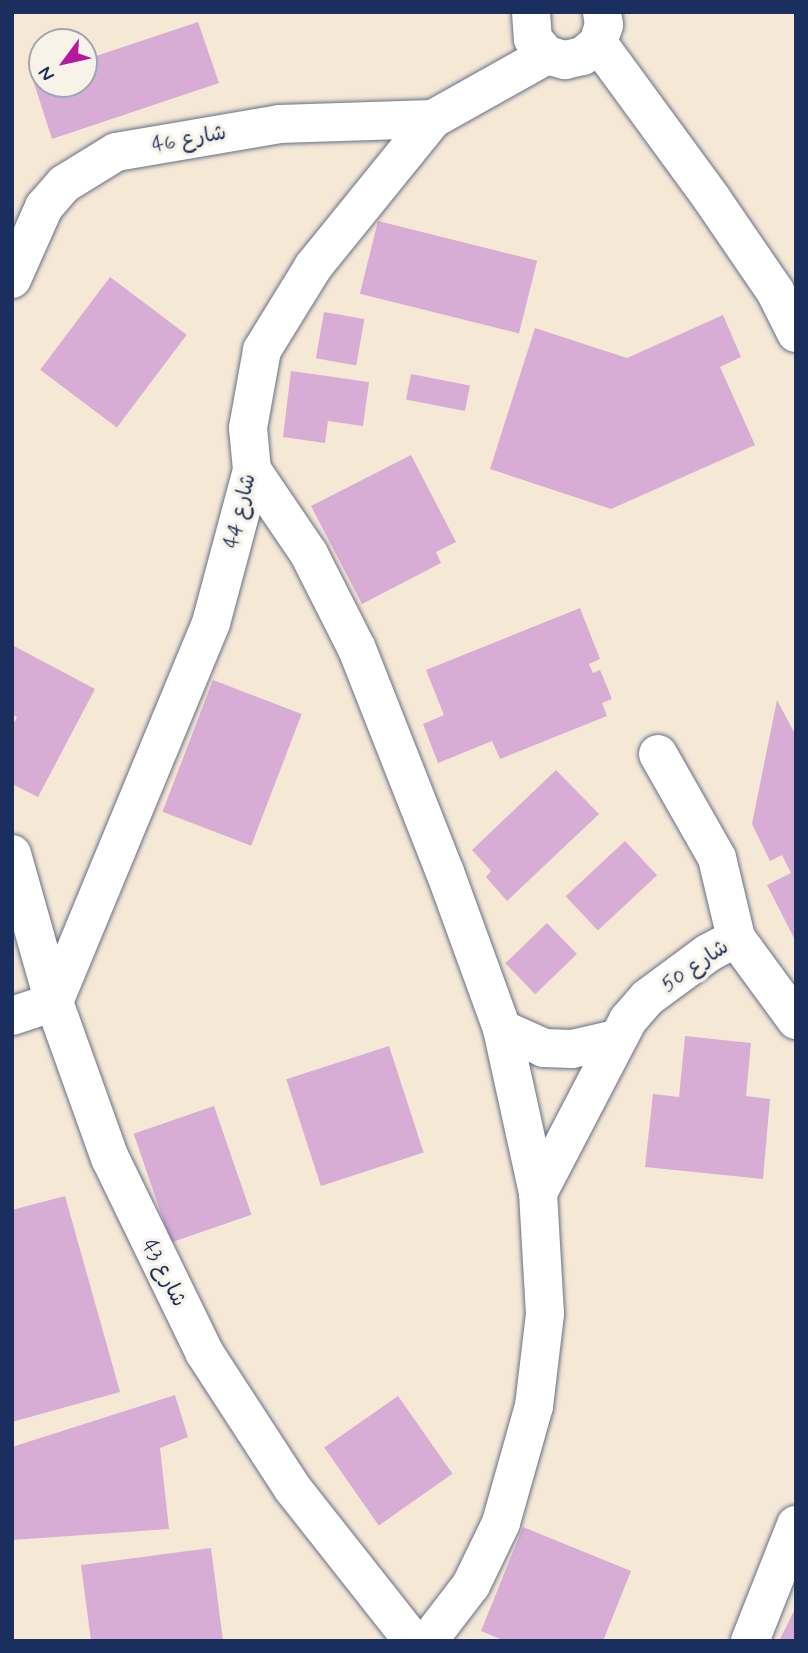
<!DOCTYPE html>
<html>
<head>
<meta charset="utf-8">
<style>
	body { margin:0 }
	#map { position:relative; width:808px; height:1653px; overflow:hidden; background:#f5e8d5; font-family:Mynerve,"Playpen Sans Arabic",sans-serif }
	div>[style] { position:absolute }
	.building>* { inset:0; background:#d7add5; transform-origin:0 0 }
	.roads { filter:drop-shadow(0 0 2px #677088) drop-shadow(0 0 2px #677088) }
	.minor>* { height:38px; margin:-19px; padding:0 19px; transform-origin:19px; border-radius:19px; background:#fff }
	span { translate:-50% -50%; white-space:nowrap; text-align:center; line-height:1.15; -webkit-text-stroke:7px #f7f3e8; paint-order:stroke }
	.street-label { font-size:21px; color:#1b2f5e }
	.frame { position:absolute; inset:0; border:14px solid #1b2f5e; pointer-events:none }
	.north { position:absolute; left:28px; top:28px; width:70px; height:70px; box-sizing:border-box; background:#f7f3e8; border:2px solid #9fa5b1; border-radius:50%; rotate:237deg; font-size:19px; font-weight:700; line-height:28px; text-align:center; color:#1b2f5e }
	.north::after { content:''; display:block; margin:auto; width:24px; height:32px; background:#b5179e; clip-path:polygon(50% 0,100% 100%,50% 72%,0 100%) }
</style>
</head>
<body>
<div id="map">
	<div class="building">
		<i style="clip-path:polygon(198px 22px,219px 83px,52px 139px,32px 77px,42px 74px,42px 84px,84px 84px,84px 60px)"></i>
		<i style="left:378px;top:221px;width:164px;height:75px;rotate:14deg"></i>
		<i style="left:110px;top:277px;width:96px;height:116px;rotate:37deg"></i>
		<i style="left:324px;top:312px;width:41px;height:47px;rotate:10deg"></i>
		<i style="clip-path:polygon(723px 315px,741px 357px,720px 367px,755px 445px,611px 509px,490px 469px,535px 328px,627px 358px)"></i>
		<i style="clip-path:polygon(291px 371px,369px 382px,363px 426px,328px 421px,325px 443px,283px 437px)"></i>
		<i style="left:411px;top:374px;width:60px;height:26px;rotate:11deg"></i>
		<i style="clip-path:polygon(411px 455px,456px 542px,436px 552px,441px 563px,362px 604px,311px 506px)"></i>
		<i style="clip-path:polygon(580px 608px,600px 659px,589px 664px,593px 673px,600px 670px,612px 699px,602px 703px,607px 716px,500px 759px,492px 741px,438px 763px,423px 724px,444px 715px,426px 670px)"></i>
		<i style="clip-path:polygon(12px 645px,95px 689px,38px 797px,12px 784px,12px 726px,17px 717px,12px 715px)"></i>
		<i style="left:213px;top:680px;width:95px;height:141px;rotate:21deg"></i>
		<i style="clip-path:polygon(777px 700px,796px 736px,796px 942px,767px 885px,791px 873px,782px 855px,770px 861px,752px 824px)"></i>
		<i style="clip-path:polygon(556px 770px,599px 814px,507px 901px,486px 877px,491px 871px,472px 850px)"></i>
		<i style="left:625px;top:841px;width:47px;height:81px;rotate:47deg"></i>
		<i style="left:547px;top:923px;width:43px;height:58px;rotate:46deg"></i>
		<i style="clip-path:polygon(685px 1036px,751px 1043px,746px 1096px,770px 1099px,763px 1179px,645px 1167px,653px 1094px,679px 1097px)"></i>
		<i style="left:389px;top:1046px;width:112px;height:108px;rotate:72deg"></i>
		<i style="left:214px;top:1106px;width:115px;height:85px;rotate:71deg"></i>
		<i style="clip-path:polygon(65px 1196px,120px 1392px,12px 1422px,12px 1210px)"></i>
		<i style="clip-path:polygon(175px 1395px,188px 1437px,160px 1448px,169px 1529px,12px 1540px,12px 1447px)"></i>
		<i style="left:398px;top:1396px;width:95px;height:90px;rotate:55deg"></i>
		<i style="clip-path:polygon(523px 1527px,631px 1571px,603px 1641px,505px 1641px,481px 1631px)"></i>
		<i style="clip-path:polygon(211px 1548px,223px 1641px,91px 1641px,81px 1565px)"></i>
		<i style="clip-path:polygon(796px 1607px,796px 1641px,779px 1641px)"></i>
	</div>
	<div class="roads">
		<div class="minor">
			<i style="left:531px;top:12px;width:27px;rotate:86deg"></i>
			<i style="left:533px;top:39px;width:21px;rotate:49deg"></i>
			<i style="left:547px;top:55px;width:19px;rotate:16deg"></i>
			<i style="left:565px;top:60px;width:18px;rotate:-13deg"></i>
			<i style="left:583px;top:56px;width:20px;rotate:-41deg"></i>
			<i style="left:598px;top:43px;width:19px;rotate:-72deg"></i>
			<i style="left:604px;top:25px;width:13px;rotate:-99deg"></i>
			<i style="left:598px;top:43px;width:193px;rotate:53.8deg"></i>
			<i style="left:712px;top:199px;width:112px;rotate:55.6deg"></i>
			<i style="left:775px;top:291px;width:47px;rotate:63.4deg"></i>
			<i style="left:12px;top:279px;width:79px;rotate:-66deg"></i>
			<i style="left:44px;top:207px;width:30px;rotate:-49deg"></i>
			<i style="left:64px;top:184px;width:61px;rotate:-31.6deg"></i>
			<i style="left:116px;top:152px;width:165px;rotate:-9.7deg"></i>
			<i style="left:279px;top:124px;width:154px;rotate:-1.9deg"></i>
			<i style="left:252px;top:470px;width:102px;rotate:55.8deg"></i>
			<i style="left:309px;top:554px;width:106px;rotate:63.2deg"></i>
			<i style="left:357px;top:649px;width:240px;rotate:68.5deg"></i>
			<i style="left:445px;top:872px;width:167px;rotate:70deg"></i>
			<i style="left:502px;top:1029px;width:168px;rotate:77.6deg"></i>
			<i style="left:538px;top:1193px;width:121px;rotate:86.7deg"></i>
			<i style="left:545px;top:1314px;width:93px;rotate:96.8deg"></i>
			<i style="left:534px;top:1406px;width:122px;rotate:105.8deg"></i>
			<i style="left:501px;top:1523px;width:69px;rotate:115.8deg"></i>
			<i style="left:471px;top:1585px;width:71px;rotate:127.5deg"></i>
			<i style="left:658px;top:754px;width:120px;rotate:60.4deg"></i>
			<i style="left:717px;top:858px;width:82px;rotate:76.6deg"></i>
			<i style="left:12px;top:854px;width:154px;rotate:74.2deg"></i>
			<i style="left:54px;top:1002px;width:166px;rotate:70.3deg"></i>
			<i style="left:110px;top:1158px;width:216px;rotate:64.1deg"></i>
			<i style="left:204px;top:1352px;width:163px;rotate:57deg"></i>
			<i style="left:293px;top:1489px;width:194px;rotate:51.7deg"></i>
			<i style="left:54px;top:1002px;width:410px;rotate:-67.5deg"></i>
			<i style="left:211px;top:623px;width:158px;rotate:-75deg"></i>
			<i style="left:252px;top:470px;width:42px;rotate:-95.4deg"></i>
			<i style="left:248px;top:428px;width:79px;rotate:-79.8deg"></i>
			<i style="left:262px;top:350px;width:97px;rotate:-58.4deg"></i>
			<i style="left:313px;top:267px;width:191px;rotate:-51deg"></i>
			<i style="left:433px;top:119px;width:131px;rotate:-29.3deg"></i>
			<i style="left:12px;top:1016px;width:44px;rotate:-18.4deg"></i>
			<i style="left:502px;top:1029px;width:46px;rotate:24.3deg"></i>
			<i style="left:544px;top:1048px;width:28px;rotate:2deg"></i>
			<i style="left:572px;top:1049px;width:45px;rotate:-12.8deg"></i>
			<i style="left:538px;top:1193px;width:195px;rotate:-62.5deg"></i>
			<i style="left:628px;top:1020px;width:29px;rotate:-49deg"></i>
			<i style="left:647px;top:998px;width:76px;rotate:-36.4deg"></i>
			<i style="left:708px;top:953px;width:32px;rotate:-28deg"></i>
			<i style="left:736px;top:938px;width:102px;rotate:53.8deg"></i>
			<i style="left:750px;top:1641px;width:125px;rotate:-68.4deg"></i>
		</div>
	</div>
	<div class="street-label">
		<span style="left:189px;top:139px;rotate:-10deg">شارع 46</span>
		<span style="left:240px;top:511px;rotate:-76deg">شارع 44</span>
		<span style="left:695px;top:966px;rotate:-34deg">شارع 50</span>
		<span style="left:164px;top:1273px;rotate:63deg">شارع 43</span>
	</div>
	<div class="frame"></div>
	<div class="north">N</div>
</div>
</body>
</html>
